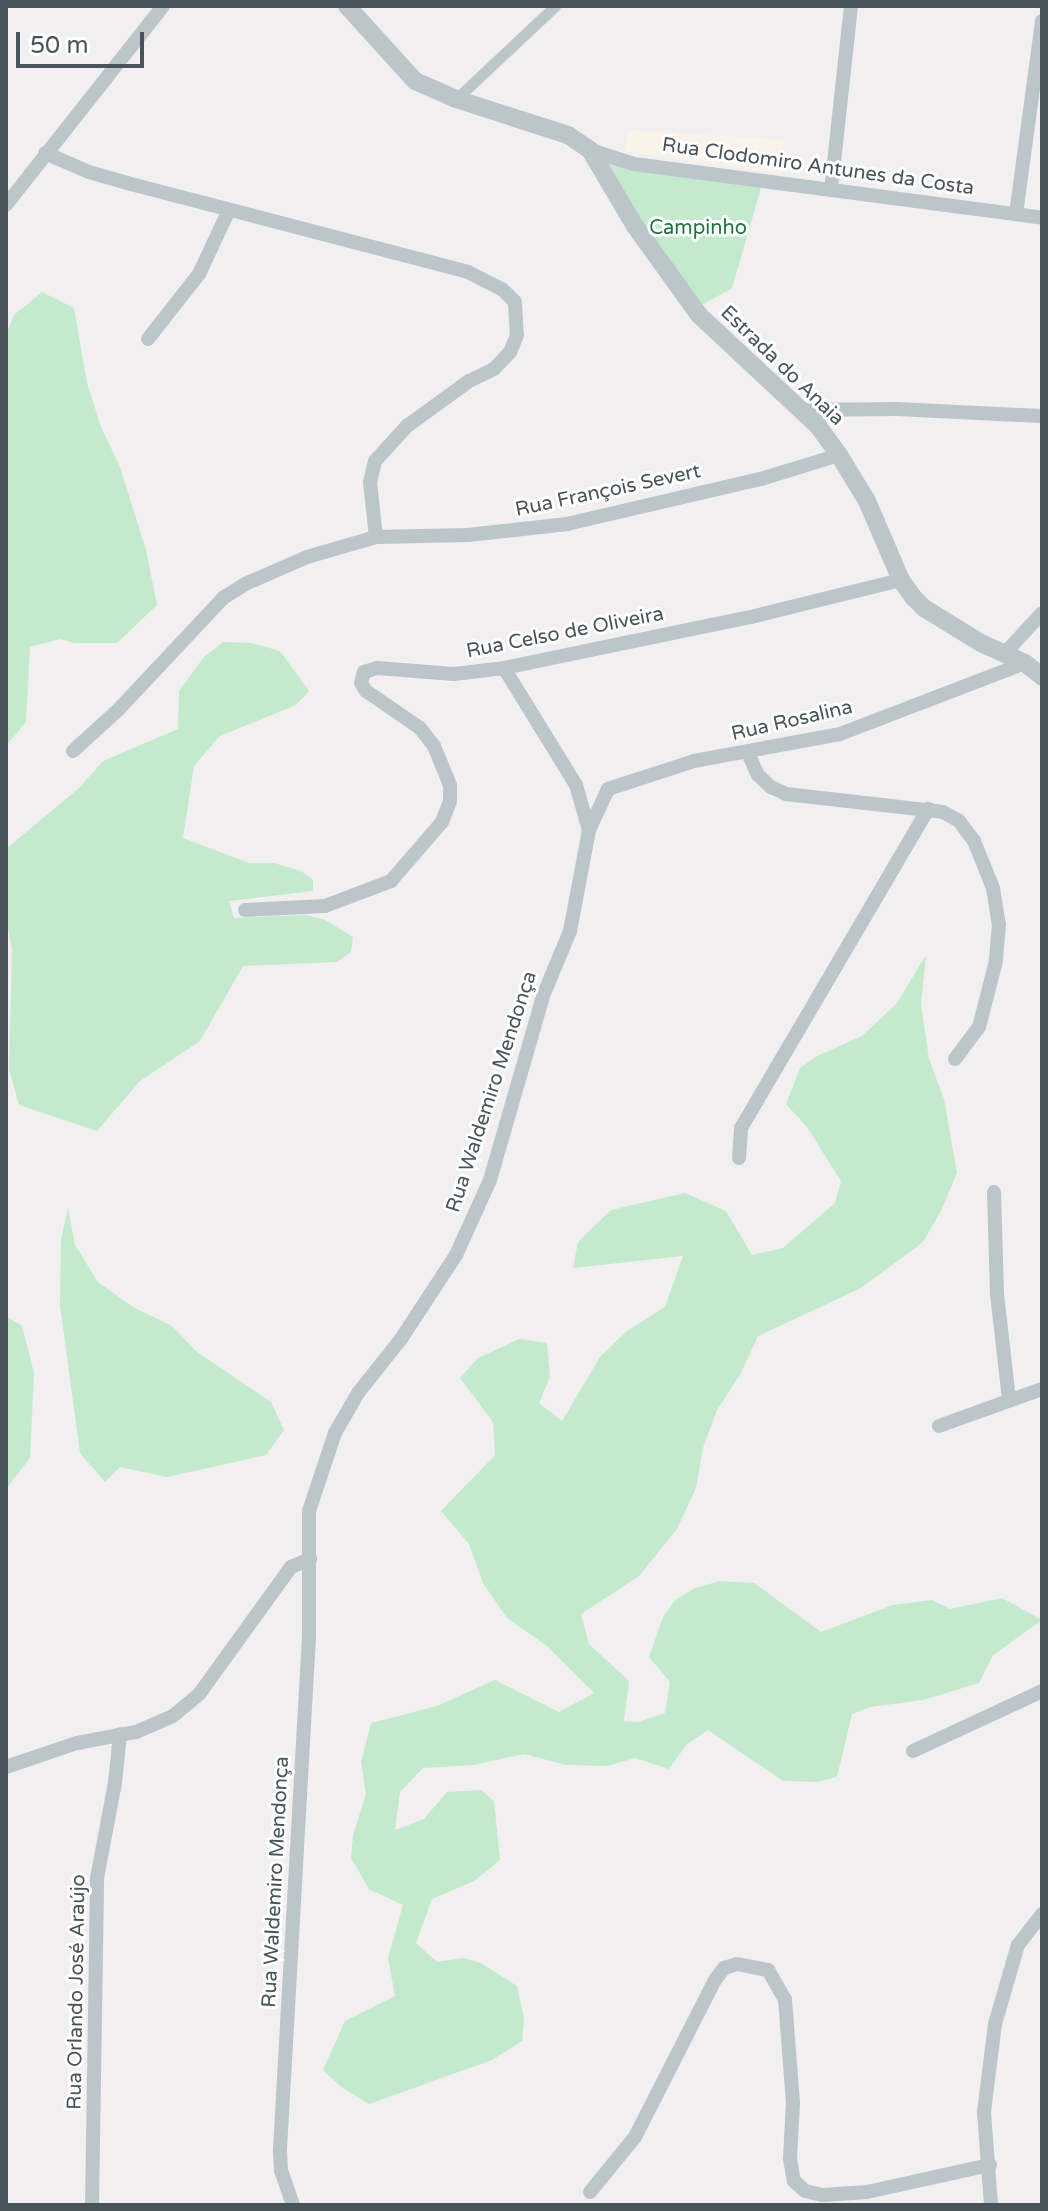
<!DOCTYPE html>
<html>
<head>
<meta charset="utf-8">
<style>
	body { margin:0 }
	#map { position:relative; width:1048px; height:2211px; overflow:hidden; background:#f1efef; font-family:"Varela Round",sans-serif }
	div>[style] { position:absolute }
	.commercial>* { inset:0; background:#faf3ea }
	.green>* { inset:0; background:#c3eacc }
	.pedestrian>* { height:11px; margin:-5.5px; padding:0 5.5px; transform-origin:5.5px; border-radius:5.5px; background:#bcc5ca }
	.minor>* { height:14px; margin:-7px; padding:0 7px; transform-origin:7px; border-radius:7px; background:#bcc5ca }
	.tertiary>* { height:18px; margin:-9px; padding:0 9px; transform-origin:9px; border-radius:9px; background:#bcc5ca }
	span { translate:-50% -50%; white-space:nowrap; text-align:center; line-height:1.15; -webkit-text-stroke:6px #fff; paint-order:stroke }
	.street-label { font-size:20px; color:#49545a }
	.park-label { font-size:20px; color:#227340 }
	.frame { position:absolute; inset:0; border:8px solid #49545a; pointer-events:none }
	.scale { position:absolute; left:16px; top:32px; width:128px; height:36px; box-sizing:border-box; border:4px solid #49545a; border-top:0; padding-left:10px; font-size:24px; line-height:28px; white-space:nowrap; color:#49545a; -webkit-text-stroke:6px #fff; paint-order:stroke }
</style>
</head>
<body>
<div id="map">
	<div class="commercial">
		<i style="clip-path:polygon(629px 130px,784px 140px,782px 174px,624px 151px)"></i>
	</div>
	<div class="green">
		<i style="clip-path:polygon(595px 160px,761px 188px,732px 288px,695px 309px)"></i>
		<i style="clip-path:polygon(42px 292px,74px 308px,87px 383px,101px 427px,120px 467px,146px 550px,157px 605px,117px 643px,75px 643px,60px 639px,30px 647px,26px 722px,6px 746px,6px 335px,14px 315px)"></i>
		<i style="clip-path:polygon(223px 642px,251px 643px,280px 651px,309px 691px,296px 705px,220px 736px,194px 766px,183px 838px,249px 863px,274px 863px,301px 871px,313px 880px,313px 891px,229px 901px,234px 918px,306px 915px,325px 920px,353px 937px,351px 952px,337px 962px,243px 966px,200px 1041px,140px 1081px,97px 1131px,19px 1105px,9px 1069px,12px 950px,6px 917px,6px 849px,79px 788px,103px 761px,178px 729px,179px 691px,204px 657px)"></i>
		<i style="clip-path:polygon(926px 955px,921px 1004px,929px 1059px,944px 1099px,957px 1173px,941px 1211px,923px 1242px,861px 1288px,758px 1336px,740px 1375px,717px 1410px,703px 1448px,696px 1488px,677px 1529px,639px 1576px,581px 1614px,589px 1644px,629px 1681px,624px 1721px,638px 1722px,665px 1713px,670px 1682px,649px 1657px,663px 1617px,675px 1600px,695px 1588px,720px 1581px,754px 1583px,821px 1632px,893px 1605px,932px 1600px,950px 1609px,1002px 1598px,1042px 1620px,993px 1655px,979px 1683px,923px 1700px,870px 1707px,852px 1714px,837px 1777px,818px 1782px,783px 1781px,708px 1730px,687px 1744px,669px 1769px,635px 1758px,607px 1766px,566px 1765px,524px 1754px,473px 1765px,423px 1768px,400px 1792px,395px 1830px,424px 1819px,447px 1792px,481px 1790px,494px 1801px,500px 1860px,474px 1881px,432px 1899px,416px 1943px,437px 1962px,463px 1958px,481px 1963px,517px 1986px,524px 2019px,522px 2041px,492px 2060px,369px 2104px,341px 2087px,323px 2070px,345px 2021px,395px 1996px,388px 1958px,403px 1905px,369px 1889px,351px 1858px,353px 1835px,366px 1794px,361px 1762px,371px 1723px,437px 1706px,495px 1680px,559px 1712px,594px 1693px,547px 1646px,507px 1618px,483px 1583px,469px 1544px,441px 1511px,495px 1455px,493px 1422px,460px 1378px,478px 1358px,519px 1339px,547px 1343px,550px 1377px,539px 1403px,562px 1421px,600px 1357px,627px 1331px,665px 1307px,683px 1256px,573px 1268px,578px 1242px,611px 1210px,685px 1193px,726px 1211px,752px 1255px,783px 1248px,835px 1203px,841px 1181px,807px 1127px,786px 1104px,800px 1068px,817px 1056px,862px 1036px,897px 1003px)"></i>
		<i style="clip-path:polygon(68px 1208px,75px 1245px,98px 1282px,133px 1307px,172px 1326px,197px 1352px,271px 1402px,284px 1430px,266px 1455px,167px 1477px,120px 1467px,105px 1482px,80px 1453px,60px 1305px,61px 1239px)"></i>
		<i style="clip-path:polygon(6px 1316px,22px 1326px,34px 1373px,30px 1458px,6px 1489px)"></i>
	</div>
	<div class="pedestrian">
		<i style="left:456px;top:99px;width:136px;rotate:-43.2deg"></i>
	</div>
	<div class="minor">
		<i style="left:590px;top:150px;width:46px;rotate:17.7deg"></i>
		<i style="left:634px;top:164px;width:412px;rotate:7.5deg"></i>
		<i style="left:45px;top:153px;width:48px;rotate:23.4deg"></i>
		<i style="left:89px;top:172px;width:40px;rotate:16deg"></i>
		<i style="left:127px;top:183px;width:352px;rotate:14.6deg"></i>
		<i style="left:468px;top:272px;width:38px;rotate:27deg"></i>
		<i style="left:502px;top:289px;width:18px;rotate:45deg"></i>
		<i style="left:515px;top:302px;width:33px;rotate:87deg"></i>
		<i style="left:517px;top:335px;width:18px;rotate:112deg"></i>
		<i style="left:510px;top:352px;width:23px;rotate:133deg"></i>
		<i style="left:494px;top:369px;width:28px;rotate:154deg"></i>
		<i style="left:469px;top:381px;width:77px;rotate:144deg"></i>
		<i style="left:407px;top:426px;width:47px;rotate:132.4deg"></i>
		<i style="left:375px;top:461px;width:22px;rotate:103deg"></i>
		<i style="left:370px;top:482px;width:55px;rotate:83.8deg"></i>
		<i style="left:831px;top:190px;width:185px;rotate:-83.8deg"></i>
		<i style="left:6px;top:205px;width:253px;rotate:-51.7deg"></i>
		<i style="left:1016px;top:214px;width:195px;rotate:-82.3deg"></i>
		<i style="left:148px;top:339px;width:83px;rotate:-51.9deg"></i>
		<i style="left:199px;top:274px;width:71px;rotate:-64.9deg"></i>
		<i style="left:801px;top:410px;width:96px;rotate:-0.6deg"></i>
		<i style="left:897px;top:409px;width:145px;rotate:2.8deg"></i>
		<i style="left:1005px;top:653px;width:54px;rotate:-47.2deg"></i>
		<i style="left:73px;top:751px;width:61px;rotate:-42.3deg"></i>
		<i style="left:118px;top:710px;width:154px;rotate:-46.8deg"></i>
		<i style="left:223px;top:598px;width:26px;rotate:-32deg"></i>
		<i style="left:245px;top:584px;width:68px;rotate:-23.5deg"></i>
		<i style="left:307px;top:557px;width:72px;rotate:-16.2deg"></i>
		<i style="left:376px;top:537px;width:92px;rotate:-1.2deg"></i>
		<i style="left:468px;top:535px;width:100px;rotate:-6.3deg"></i>
		<i style="left:567px;top:524px;width:199px;rotate:-13.1deg"></i>
		<i style="left:761px;top:479px;width:82px;rotate:-17.1deg"></i>
		<i style="left:748px;top:753px;width:24px;rotate:66deg"></i>
		<i style="left:758px;top:775px;width:18px;rotate:43deg"></i>
		<i style="left:771px;top:787px;width:17px;rotate:25deg"></i>
		<i style="left:786px;top:794px;width:158px;rotate:6.5deg"></i>
		<i style="left:943px;top:812px;width:18px;rotate:29deg"></i>
		<i style="left:959px;top:821px;width:25px;rotate:53deg"></i>
		<i style="left:974px;top:841px;width:51px;rotate:68deg"></i>
		<i style="left:993px;top:888px;width:36px;rotate:81deg"></i>
		<i style="left:999px;top:924px;width:37px;rotate:95deg"></i>
		<i style="left:996px;top:961px;width:68px;rotate:104.4deg"></i>
		<i style="left:979px;top:1027px;width:40px;rotate:127deg"></i>
		<i style="left:589px;top:830px;width:45px;rotate:-65.1deg"></i>
		<i style="left:608px;top:789px;width:90px;rotate:-18deg"></i>
		<i style="left:694px;top:761px;width:148px;rotate:-10.5deg"></i>
		<i style="left:840px;top:734px;width:198px;rotate:-21deg"></i>
		<i style="left:245px;top:910px;width:80px;rotate:-2.9deg"></i>
		<i style="left:325px;top:906px;width:71px;rotate:-20.7deg"></i>
		<i style="left:391px;top:881px;width:78px;rotate:-49.2deg"></i>
		<i style="left:442px;top:822px;width:22px;rotate:-69deg"></i>
		<i style="left:450px;top:801px;width:16px;rotate:-90deg"></i>
		<i style="left:450px;top:785px;width:42px;rotate:-112.3deg"></i>
		<i style="left:434px;top:746px;width:23px;rotate:-128deg"></i>
		<i style="left:420px;top:728px;width:65px;rotate:-145.6deg"></i>
		<i style="left:366px;top:691px;width:9px;rotate:-122deg"></i>
		<i style="left:361px;top:683px;width:11px;rotate:-75deg"></i>
		<i style="left:364px;top:672px;width:14px;rotate:-17deg"></i>
		<i style="left:377px;top:668px;width:77px;rotate:4.5deg"></i>
		<i style="left:454px;top:674px;width:50px;rotate:-6.8deg"></i>
		<i style="left:504px;top:668px;width:252px;rotate:-11.7deg"></i>
		<i style="left:751px;top:617px;width:154px;rotate:-13.9deg"></i>
		<i style="left:739px;top:1158px;width:30px;rotate:-86deg"></i>
		<i style="left:741px;top:1128px;width:370px;rotate:-59.6deg"></i>
		<i style="left:994px;top:1192px;width:102px;rotate:88.3deg"></i>
		<i style="left:997px;top:1294px;width:106px;rotate:83.5deg"></i>
		<i style="left:939px;top:1426px;width:109px;rotate:-19.8deg"></i>
		<i style="left:913px;top:1751px;width:142px;rotate:-24.9deg"></i>
		<i style="left:6px;top:1767px;width:75px;rotate:-18.7deg"></i>
		<i style="left:77px;top:1743px;width:60px;rotate:-10.6deg"></i>
		<i style="left:136px;top:1732px;width:40px;rotate:-23.4deg"></i>
		<i style="left:173px;top:1716px;width:35px;rotate:-40deg"></i>
		<i style="left:200px;top:1693px;width:155px;rotate:-54.2deg"></i>
		<i style="left:291px;top:1567px;width:21px;rotate:-23deg"></i>
		<i style="left:590px;top:2192px;width:71px;rotate:-50.7deg"></i>
		<i style="left:635px;top:2137px;width:176px;rotate:-63deg"></i>
		<i style="left:715px;top:1980px;width:15px;rotate:-53deg"></i>
		<i style="left:724px;top:1968px;width:14px;rotate:-17deg"></i>
		<i style="left:737px;top:1964px;width:32px;rotate:11deg"></i>
		<i style="left:768px;top:1970px;width:34px;rotate:60deg"></i>
		<i style="left:785px;top:1999px;width:103px;rotate:85.6deg"></i>
		<i style="left:793px;top:2102px;width:57px;rotate:93deg"></i>
		<i style="left:790px;top:2159px;width:22px;rotate:80deg"></i>
		<i style="left:794px;top:2181px;width:15px;rotate:42deg"></i>
		<i style="left:805px;top:2191px;width:18px;rotate:13deg"></i>
		<i style="left:823px;top:2195px;width:44px;rotate:-3.9deg"></i>
		<i style="left:867px;top:2192px;width:126px;rotate:-12.4deg"></i>
		<i style="left:92px;top:2205px;width:327px;rotate:-89.1deg"></i>
		<i style="left:97px;top:1878px;width:97px;rotate:-79.3deg"></i>
		<i style="left:115px;top:1783px;width:49px;rotate:-84.2deg"></i>
		<i style="left:293px;top:2205px;width:36px;rotate:-109deg"></i>
		<i style="left:281px;top:2171px;width:22px;rotate:-93deg"></i>
		<i style="left:280px;top:2149px;width:513px;rotate:-86.76deg"></i>
		<i style="left:309px;top:1637px;width:126px;rotate:-90deg"></i>
		<i style="left:309px;top:1511px;width:82px;rotate:-71.6deg"></i>
		<i style="left:335px;top:1433px;width:46px;rotate:-60.1deg"></i>
		<i style="left:358px;top:1393px;width:69px;rotate:-51.5deg"></i>
		<i style="left:401px;top:1339px;width:100px;rotate:-56.8deg"></i>
		<i style="left:456px;top:1255px;width:82px;rotate:-65.6deg"></i>
		<i style="left:490px;top:1180px;width:191px;rotate:-73.9deg"></i>
		<i style="left:543px;top:996px;width:70px;rotate:-67.4deg"></i>
		<i style="left:570px;top:931px;width:103px;rotate:-79.3deg"></i>
		<i style="left:589px;top:830px;width:47px;rotate:-106.1deg"></i>
		<i style="left:576px;top:785px;width:137px;rotate:-121.6deg"></i>
		<i style="left:991px;top:2205px;width:93px;rotate:-94.3deg"></i>
		<i style="left:984px;top:2112px;width:89px;rotate:-82.9deg"></i>
		<i style="left:995px;top:2024px;width:82px;rotate:-73.8deg"></i>
		<i style="left:1018px;top:1945px;width:39px;rotate:-52deg"></i>
	</div>
	<div class="tertiary">
		<i style="left:347px;top:6px;width:101px;rotate:47.8deg"></i>
		<i style="left:415px;top:81px;width:45px;rotate:23.7deg"></i>
		<i style="left:456px;top:99px;width:118px;rotate:17.8deg"></i>
		<i style="left:568px;top:135px;width:27px;rotate:34deg"></i>
		<i style="left:590px;top:150px;width:88px;rotate:59.4deg"></i>
		<i style="left:635px;top:226px;width:110px;rotate:54.3deg"></i>
		<i style="left:699px;top:315px;width:163px;rotate:43deg"></i>
		<i style="left:818px;top:426px;width:36px;rotate:54deg"></i>
		<i style="left:839px;top:455px;width:54px;rotate:58.7deg"></i>
		<i style="left:867px;top:501px;width:86px;rotate:66.7deg"></i>
		<i style="left:901px;top:580px;width:21px;rotate:55deg"></i>
		<i style="left:913px;top:597px;width:16px;rotate:45deg"></i>
		<i style="left:924px;top:608px;width:67px;rotate:31.6deg"></i>
		<i style="left:981px;top:643px;width:48px;rotate:24.4deg"></i>
		<i style="left:1025px;top:663px;width:22px;rotate:39deg"></i>
	</div>
	<div class="street-label">
		<span style="left:818px;top:167px;rotate:8deg">Rua Clodomiro Antunes da Costa</span>
		<span style="left:782px;top:366px;rotate:44deg">Estrada do Anaia</span>
		<span style="left:608px;top:491px;rotate:-12deg">Rua François Severt</span>
		<span style="left:565px;top:633px;rotate:-11deg">Rua Celso de Oliveira</span>
		<span style="left:792px;top:721px;rotate:-13deg">Rua Rosalina</span>
		<span style="left:492px;top:1092px;rotate:-72deg">Rua Waldemiro Mendonça</span>
		<span style="left:276px;top:1882px;rotate:-87deg">Rua Waldemiro Mendonça</span>
		<span style="left:77px;top:1992px;rotate:-89deg">Rua Orlando José Araújo</span>
	</div>
	<div class="park-label">
		<span style="left:698px;top:228px">Campinho</span>
	</div>
	<div class="frame"></div>
	<div class="scale">50 m</div>
</div>
</body>
</html>
